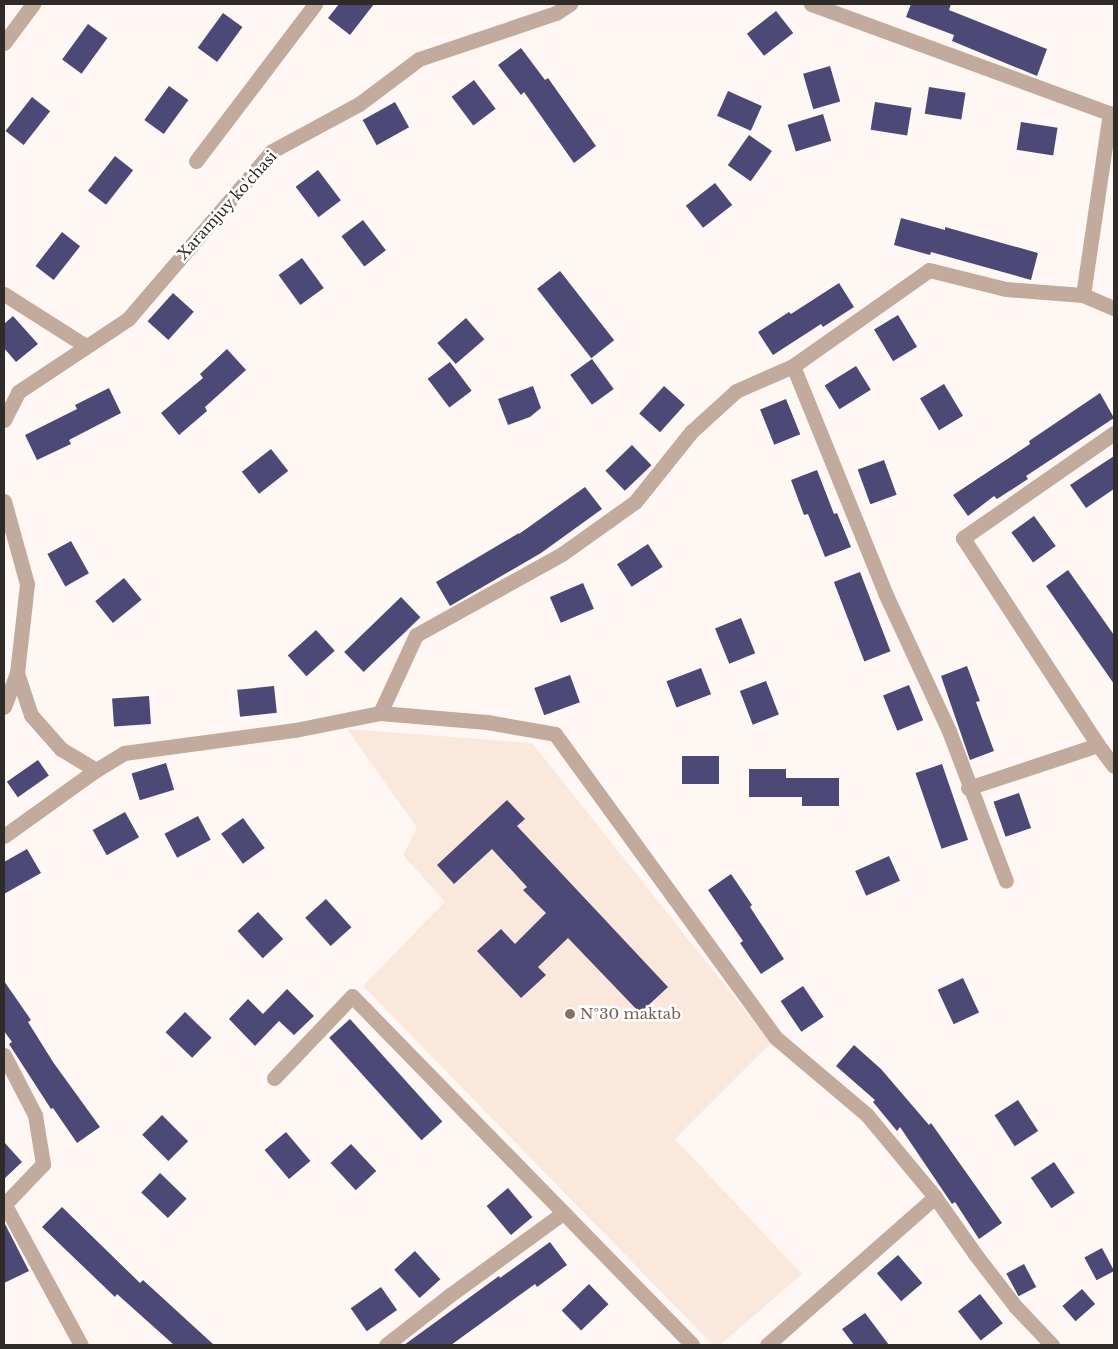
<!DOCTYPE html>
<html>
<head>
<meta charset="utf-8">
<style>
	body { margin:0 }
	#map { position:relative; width:1118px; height:1349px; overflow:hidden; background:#fef7f3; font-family:"Libre Baskerville",serif }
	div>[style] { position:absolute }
	.built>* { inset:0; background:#fae8dc }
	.building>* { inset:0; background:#4c4976; transform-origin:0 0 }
	.street>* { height:15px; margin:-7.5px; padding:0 7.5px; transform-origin:7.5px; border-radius:7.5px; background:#c2aa9c }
	.dots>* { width:14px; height:14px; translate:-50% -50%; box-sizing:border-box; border:2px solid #fff; border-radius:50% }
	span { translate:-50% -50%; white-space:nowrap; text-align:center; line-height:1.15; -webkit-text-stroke:5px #fff; paint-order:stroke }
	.street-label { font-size:15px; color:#2f2b28 }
	.education-label { font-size:15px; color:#785e54 }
	.left { translate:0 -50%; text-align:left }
	.frame { position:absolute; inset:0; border:5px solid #2f2b28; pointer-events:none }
</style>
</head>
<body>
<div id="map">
	<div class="built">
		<i style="clip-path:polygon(347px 729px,532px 743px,771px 1043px,675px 1139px,802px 1274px,720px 1345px,713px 1345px,363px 986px,445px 902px,403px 855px,417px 828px)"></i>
	</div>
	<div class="building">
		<i style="clip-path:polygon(339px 4px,374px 4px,350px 35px,328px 18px)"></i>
		<i style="clip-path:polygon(911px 4px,951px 4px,949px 10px,1047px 49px,1037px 76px,952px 41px,954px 35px,906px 17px)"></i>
		<i style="left:776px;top:11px;width:28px;height:37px;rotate:52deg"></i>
		<i style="left:223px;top:13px;width:24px;height:43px;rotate:36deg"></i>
		<i style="left:88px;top:24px;width:24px;height:44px;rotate:36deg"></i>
		<i style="clip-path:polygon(521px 48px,545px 80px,548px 78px,596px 146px,574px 163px,524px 92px,521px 95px,498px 65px)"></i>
		<i style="left:830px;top:66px;width:37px;height:28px;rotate:74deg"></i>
		<i style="left:474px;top:80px;width:36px;height:28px;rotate:53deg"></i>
		<i style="left:169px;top:86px;width:24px;height:42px;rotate:36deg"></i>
		<i style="left:929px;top:87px;width:37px;height:27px;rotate:9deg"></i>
		<i style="left:728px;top:91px;width:37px;height:27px;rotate:24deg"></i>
		<i style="left:32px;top:97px;width:23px;height:43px;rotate:38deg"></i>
		<i style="left:395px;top:102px;width:29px;height:37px;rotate:61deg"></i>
		<i style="left:875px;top:102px;width:37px;height:28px;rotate:9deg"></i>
		<i style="left:823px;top:114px;width:28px;height:37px;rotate:73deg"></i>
		<i style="left:1021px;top:122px;width:37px;height:28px;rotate:9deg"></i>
		<i style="left:749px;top:135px;width:28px;height:37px;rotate:35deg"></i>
		<i style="left:115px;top:156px;width:23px;height:44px;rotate:38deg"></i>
		<i style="left:318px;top:170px;width:38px;height:28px;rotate:53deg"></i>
		<i style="left:715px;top:183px;width:28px;height:37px;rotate:52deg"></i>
		<i style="clip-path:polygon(901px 218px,945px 230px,945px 227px,1038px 253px,1031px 280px,931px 252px,930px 255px,894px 245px)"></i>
		<i style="left:363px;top:220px;width:38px;height:27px;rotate:53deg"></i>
		<i style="left:62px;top:232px;width:23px;height:43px;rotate:38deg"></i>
		<i style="left:302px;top:258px;width:37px;height:29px;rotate:54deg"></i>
		<i style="left:560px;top:271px;width:88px;height:29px;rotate:52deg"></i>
		<i style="clip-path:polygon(839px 283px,854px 307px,823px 327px,821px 324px,773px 355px,758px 332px,789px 312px,791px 314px)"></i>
		<i style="left:173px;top:293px;width:28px;height:38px;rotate:42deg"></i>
		<i style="left:898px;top:315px;width:37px;height:28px;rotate:59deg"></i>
		<i style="clip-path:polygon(13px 316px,38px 344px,16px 362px,4px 348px,4px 324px)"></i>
		<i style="left:466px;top:318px;width:28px;height:38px;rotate:49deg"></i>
		<i style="clip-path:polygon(227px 349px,246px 370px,205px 407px,207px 411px,179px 435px,161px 413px,203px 378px,200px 374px)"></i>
		<i style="left:592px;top:359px;width:37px;height:27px;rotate:54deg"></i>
		<i style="left:450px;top:362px;width:36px;height:28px;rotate:53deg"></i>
		<i style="left:856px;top:366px;width:28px;height:37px;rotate:58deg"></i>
		<i style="left:944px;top:384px;width:37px;height:28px;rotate:59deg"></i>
		<i style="clip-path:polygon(533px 386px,541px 408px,530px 417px,508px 425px,498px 399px)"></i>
		<i style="left:664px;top:386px;width:28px;height:37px;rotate:42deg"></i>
		<i style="clip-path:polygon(109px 388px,121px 413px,69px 440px,71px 444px,37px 460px,25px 435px,77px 409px,75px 405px)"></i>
		<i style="clip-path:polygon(1100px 393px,1114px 418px,1026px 476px,1028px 479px,997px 499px,994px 496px,968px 516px,953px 495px,1030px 444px,1029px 441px)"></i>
		<i style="left:786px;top:399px;width:38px;height:28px;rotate:68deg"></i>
		<i style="left:632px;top:445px;width:28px;height:37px;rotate:46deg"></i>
		<i style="left:271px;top:449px;width:28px;height:37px;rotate:52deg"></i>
		<i style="clip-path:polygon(1114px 456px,1114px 489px,1086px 508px,1070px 485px)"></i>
		<i style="left:884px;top:460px;width:37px;height:28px;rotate:70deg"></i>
		<i style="clip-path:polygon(817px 470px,834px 514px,837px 513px,851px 547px,825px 557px,808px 514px,804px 515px,791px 480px)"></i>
		<i style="clip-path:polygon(585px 487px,602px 509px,541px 553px,450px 606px,436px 582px,519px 533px,519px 534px)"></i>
		<i style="left:1034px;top:516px;width:37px;height:28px;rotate:54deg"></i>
		<i style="left:71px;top:541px;width:37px;height:27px;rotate:61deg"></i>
		<i style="left:648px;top:544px;width:27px;height:37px;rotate:57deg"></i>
		<i style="clip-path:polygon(1068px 570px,1114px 635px,1114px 684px,1046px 586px)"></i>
		<i style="left:860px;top:572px;width:85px;height:28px;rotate:69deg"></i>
		<i style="left:124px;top:578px;width:28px;height:37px;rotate:51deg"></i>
		<i style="left:583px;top:583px;width:28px;height:36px;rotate:67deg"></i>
		<i style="left:401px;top:597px;width:28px;height:79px;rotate:46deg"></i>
		<i style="left:741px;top:618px;width:38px;height:28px;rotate:68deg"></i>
		<i style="left:316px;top:630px;width:28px;height:38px;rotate:48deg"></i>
		<i style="clip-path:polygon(967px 666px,980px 701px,976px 702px,994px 751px,970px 760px,941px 676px)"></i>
		<i style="left:701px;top:668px;width:28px;height:37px;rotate:69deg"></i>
		<i style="left:570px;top:675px;width:29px;height:38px;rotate:70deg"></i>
		<i style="left:766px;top:681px;width:36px;height:28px;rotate:69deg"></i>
		<i style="left:909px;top:685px;width:38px;height:28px;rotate:68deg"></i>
		<i style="left:274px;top:686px;width:27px;height:37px;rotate:84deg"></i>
		<i style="left:149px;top:696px;width:28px;height:37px;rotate:86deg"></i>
		<i style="left:682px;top:756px;width:37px;height:28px"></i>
		<i style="left:38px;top:760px;width:19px;height:38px;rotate:55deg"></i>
		<i style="left:166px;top:763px;width:28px;height:36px;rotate:73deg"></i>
		<i style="left:942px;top:764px;width:80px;height:28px;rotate:71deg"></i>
		<i style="clip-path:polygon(749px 769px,786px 769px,786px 778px,839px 778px,839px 806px,802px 806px,802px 797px,749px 797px)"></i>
		<i style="left:1019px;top:793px;width:37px;height:27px;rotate:71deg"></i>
		<i style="clip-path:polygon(507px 800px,525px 819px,517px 826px,668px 987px,640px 1013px,568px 938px,538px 967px,546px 975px,521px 998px,477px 951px,501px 929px,515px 944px,546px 913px,523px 890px,527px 887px,492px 849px,454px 884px,437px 865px)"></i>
		<i style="left:125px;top:812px;width:29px;height:37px;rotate:61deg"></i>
		<i style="left:198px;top:816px;width:27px;height:38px;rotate:62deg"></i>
		<i style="left:243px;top:818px;width:37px;height:27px;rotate:54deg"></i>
		<i style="clip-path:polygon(27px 849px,41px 873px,4px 894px,4px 862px)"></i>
		<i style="left:889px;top:856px;width:27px;height:37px;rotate:66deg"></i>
		<i style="clip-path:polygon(731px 874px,752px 905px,750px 907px,784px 959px,761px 974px,740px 943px,743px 941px,708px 890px)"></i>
		<i style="left:326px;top:899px;width:38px;height:28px;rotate:48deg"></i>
		<i style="left:258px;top:912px;width:37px;height:28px;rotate:47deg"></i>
		<i style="left:963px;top:978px;width:38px;height:28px;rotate:65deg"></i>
		<i style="clip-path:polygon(4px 981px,31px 1020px,28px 1022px,53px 1062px,100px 1127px,77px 1143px,53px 1108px,51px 1109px,9px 1044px,12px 1042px,4px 1031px)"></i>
		<i style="left:803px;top:986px;width:37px;height:27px;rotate:56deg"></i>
		<i style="clip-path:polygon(287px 989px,314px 1016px,294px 1035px,279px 1021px,255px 1046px,229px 1019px,248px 999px,263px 1014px)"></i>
		<i style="left:185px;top:1012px;width:37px;height:28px;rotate:44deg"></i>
		<i style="left:350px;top:1019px;width:138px;height:28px;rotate:48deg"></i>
		<i style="clip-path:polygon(854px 1045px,881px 1069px,929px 1125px,931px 1123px,1002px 1223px,979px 1239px,955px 1202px,952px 1204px,900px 1127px,897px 1131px,873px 1102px,875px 1100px,836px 1066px)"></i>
		<i style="left:1018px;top:1100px;width:37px;height:28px;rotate:57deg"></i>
		<i style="left:162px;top:1115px;width:37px;height:28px;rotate:45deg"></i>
		<i style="left:286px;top:1132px;width:38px;height:28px;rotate:50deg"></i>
		<i style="clip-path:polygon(4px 1142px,22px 1162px,4px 1179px)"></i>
		<i style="left:351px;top:1144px;width:37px;height:28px;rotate:47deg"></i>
		<i style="left:1054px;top:1162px;width:37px;height:28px;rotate:56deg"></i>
		<i style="left:160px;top:1173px;width:37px;height:27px;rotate:44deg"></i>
		<i style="left:508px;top:1188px;width:38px;height:28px;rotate:50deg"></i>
		<i style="clip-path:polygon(62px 1207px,140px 1283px,143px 1280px,214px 1345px,174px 1345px,117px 1294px,115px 1297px,42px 1227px)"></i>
		<i style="clip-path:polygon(4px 1222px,29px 1271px,4px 1283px)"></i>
		<i style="clip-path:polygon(550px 1242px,567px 1265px,537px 1287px,535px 1284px,451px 1345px,404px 1345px,499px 1276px,500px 1278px)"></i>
		<i style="left:1102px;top:1248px;width:26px;height:20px;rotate:62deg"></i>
		<i style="left:415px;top:1251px;width:38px;height:28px;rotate:48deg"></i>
		<i style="left:898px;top:1255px;width:37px;height:28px;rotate:49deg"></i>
		<i style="left:1024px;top:1264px;width:26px;height:20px;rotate:62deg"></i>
		<i style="left:589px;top:1284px;width:28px;height:38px;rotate:46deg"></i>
		<i style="left:381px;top:1287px;width:28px;height:37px;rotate:55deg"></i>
		<i style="left:1082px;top:1289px;width:20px;height:26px;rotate:49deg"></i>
		<i style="left:980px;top:1294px;width:37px;height:28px;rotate:52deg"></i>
		<i style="clip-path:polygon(865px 1313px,889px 1345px,854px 1345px,842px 1329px)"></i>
	</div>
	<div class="street">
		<i style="left:811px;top:4px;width:323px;rotate:20.1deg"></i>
		<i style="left:4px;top:43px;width:49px;rotate:-53.4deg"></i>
		<i style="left:196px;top:161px;width:197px;rotate:-52.8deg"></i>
		<i style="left:4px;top:294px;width:97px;rotate:32.4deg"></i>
		<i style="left:1083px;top:295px;width:184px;rotate:-81.6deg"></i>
		<i style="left:793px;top:366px;width:245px;rotate:67.9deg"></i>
		<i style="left:885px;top:593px;width:152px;rotate:65.1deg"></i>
		<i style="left:949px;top:731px;width:160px;rotate:69.2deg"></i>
		<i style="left:4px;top:420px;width:31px;rotate:-63deg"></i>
		<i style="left:18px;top:392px;width:132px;rotate:-33.6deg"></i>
		<i style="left:128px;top:319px;width:221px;rotate:-49.4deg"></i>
		<i style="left:272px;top:151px;width:99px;rotate:-28.4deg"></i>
		<i style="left:359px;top:104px;width:75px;rotate:-36.9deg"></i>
		<i style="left:419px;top:59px;width:145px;rotate:-18.6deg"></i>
		<i style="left:556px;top:13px;width:17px;rotate:-33deg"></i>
		<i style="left:1114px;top:433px;width:184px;rotate:145.2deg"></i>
		<i style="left:963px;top:538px;width:247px;rotate:56.9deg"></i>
		<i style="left:1098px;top:745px;width:26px;rotate:53deg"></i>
		<i style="left:4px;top:501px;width:86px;rotate:74.5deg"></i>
		<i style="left:27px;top:584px;width:90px;rotate:96.4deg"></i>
		<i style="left:17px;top:673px;width:36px;rotate:111deg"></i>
		<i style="left:380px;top:713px;width:86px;rotate:-65.2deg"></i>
		<i style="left:416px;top:635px;width:167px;rotate:-29deg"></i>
		<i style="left:562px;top:554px;width:90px;rotate:-35.5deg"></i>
		<i style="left:635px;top:502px;width:90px;rotate:-51.3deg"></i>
		<i style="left:691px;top:432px;width:61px;rotate:-42.3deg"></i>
		<i style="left:736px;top:391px;width:62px;rotate:-23.7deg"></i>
		<i style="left:793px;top:366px;width:166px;rotate:-35.2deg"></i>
		<i style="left:929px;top:270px;width:79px;rotate:13.9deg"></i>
		<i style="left:1006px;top:289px;width:77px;rotate:4.5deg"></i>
		<i style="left:1083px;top:295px;width:34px;rotate:23deg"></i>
		<i style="left:96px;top:770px;width:33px;rotate:-31deg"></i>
		<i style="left:124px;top:753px;width:173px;rotate:-7.7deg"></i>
		<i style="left:295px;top:730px;width:87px;rotate:-11.3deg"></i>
		<i style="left:380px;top:713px;width:107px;rotate:4.8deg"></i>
		<i style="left:487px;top:722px;width:69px;rotate:10deg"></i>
		<i style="left:555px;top:734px;width:376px;rotate:54deg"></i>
		<i style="left:776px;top:1038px;width:119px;rotate:40.2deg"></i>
		<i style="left:867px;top:1115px;width:107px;rotate:50.3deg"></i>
		<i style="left:935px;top:1197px;width:70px;rotate:54.9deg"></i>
		<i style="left:975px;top:1254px;width:66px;rotate:52.4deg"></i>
		<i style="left:1015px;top:1306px;width:54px;rotate:46.5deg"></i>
		<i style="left:968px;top:788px;width:137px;rotate:-18.3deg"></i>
		<i style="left:4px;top:836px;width:113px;rotate:-35.7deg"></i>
		<i style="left:96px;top:770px;width:41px;rotate:-149deg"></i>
		<i style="left:61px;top:749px;width:45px;rotate:-131.4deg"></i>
		<i style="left:31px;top:715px;width:44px;rotate:-108.4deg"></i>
		<i style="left:4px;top:1055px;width:68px;rotate:62.7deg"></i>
		<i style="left:35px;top:1115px;width:50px;rotate:80.7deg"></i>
		<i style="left:43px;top:1164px;width:57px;rotate:133.6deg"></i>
		<i style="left:274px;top:1078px;width:113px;rotate:-46.4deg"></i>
		<i style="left:352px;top:996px;width:487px;rotate:45.7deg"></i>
		<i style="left:5px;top:1205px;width:159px;rotate:61.5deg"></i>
		<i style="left:386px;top:1345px;width:81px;rotate:-38deg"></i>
		<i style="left:450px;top:1295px;width:140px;rotate:-36deg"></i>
		<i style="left:767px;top:1345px;width:224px;rotate:-41.4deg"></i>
	</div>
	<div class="dots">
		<i style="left:570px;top:1014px;background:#8d6e63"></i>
	</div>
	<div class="street-label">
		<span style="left:227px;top:205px;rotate:-48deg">Xaramjuy ko'chasi</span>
	</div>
	<div class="education-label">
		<span class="left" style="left:580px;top:1014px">№30 maktab</span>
	</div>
	<div class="frame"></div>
</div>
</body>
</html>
